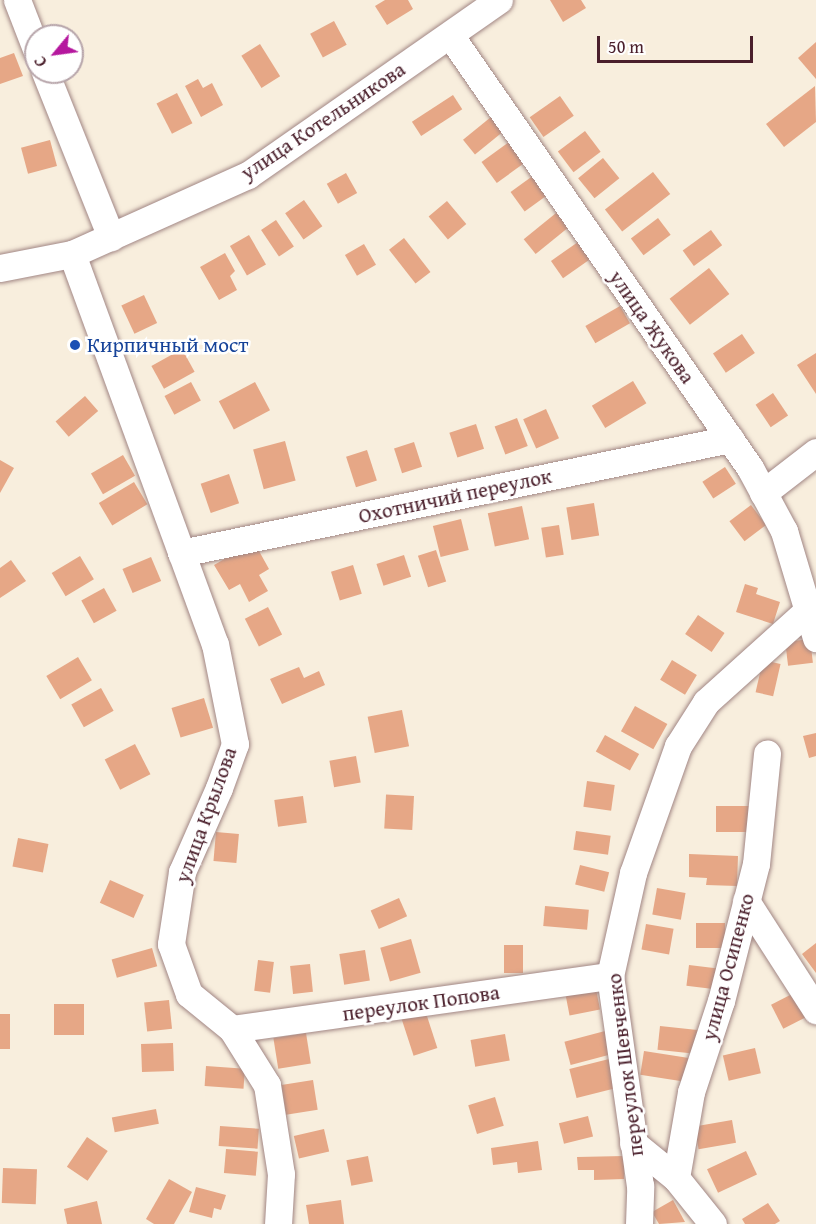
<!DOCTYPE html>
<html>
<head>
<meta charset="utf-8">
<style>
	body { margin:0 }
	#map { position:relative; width:816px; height:1224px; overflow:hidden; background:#f8eedd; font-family:"Gentium Book Plus",serif }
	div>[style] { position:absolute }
	.building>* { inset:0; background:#e6a786; transform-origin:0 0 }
	.roads { filter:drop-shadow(0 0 2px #a18684) drop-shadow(0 0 2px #a18684) }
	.minor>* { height:27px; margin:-13.5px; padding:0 13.5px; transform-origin:13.5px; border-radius:13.5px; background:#fff }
	.dots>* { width:16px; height:16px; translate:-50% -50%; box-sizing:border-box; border:3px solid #fff; border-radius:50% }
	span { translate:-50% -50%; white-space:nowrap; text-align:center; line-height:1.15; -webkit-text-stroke:5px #fff; paint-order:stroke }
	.street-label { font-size:21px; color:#4a1f2b }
	.transit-label { font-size:21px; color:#164399 }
	.left { translate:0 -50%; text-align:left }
	.north { position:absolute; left:24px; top:24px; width:60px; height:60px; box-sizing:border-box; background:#fff; border:2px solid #b7a5aa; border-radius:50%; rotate:241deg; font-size:16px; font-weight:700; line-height:24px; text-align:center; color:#4a1f2b }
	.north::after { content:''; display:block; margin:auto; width:21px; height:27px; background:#b5179e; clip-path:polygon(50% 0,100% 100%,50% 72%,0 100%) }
	.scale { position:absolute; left:597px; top:36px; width:156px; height:27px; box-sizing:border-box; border:3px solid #4a1f2b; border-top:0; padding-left:8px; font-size:18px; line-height:21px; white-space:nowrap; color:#4a1f2b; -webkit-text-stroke:4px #fff; paint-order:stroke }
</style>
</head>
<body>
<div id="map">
	<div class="building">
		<i style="clip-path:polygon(385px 0,408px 0,413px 9px,387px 25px,375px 6px)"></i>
		<i style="clip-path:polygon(550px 0,581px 0,586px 8px,563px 22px)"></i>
		<i style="left:334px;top:21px;width:27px;height:27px;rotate:62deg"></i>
		<i style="clip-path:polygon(816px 42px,816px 79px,798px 58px)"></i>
		<i style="left:260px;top:44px;width:38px;height:22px;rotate:58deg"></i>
		<i style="clip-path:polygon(14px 53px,23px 76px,0 84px,0 58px)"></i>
		<i style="clip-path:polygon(198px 79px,203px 88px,212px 83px,223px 105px,201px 117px,185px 86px)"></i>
		<i style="clip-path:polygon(815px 86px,816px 122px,784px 147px,766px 124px)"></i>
		<i style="left:177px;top:93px;width:34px;height:23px;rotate:63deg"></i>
		<i style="left:453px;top:95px;width:17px;height:49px;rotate:57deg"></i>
		<i style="left:560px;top:96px;width:24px;height:37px;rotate:55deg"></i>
		<i style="left:491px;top:117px;width:19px;height:36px;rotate:51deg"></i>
		<i style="left:585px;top:131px;width:26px;height:34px;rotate:53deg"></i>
		<i style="left:50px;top:140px;width:27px;height:30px;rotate:75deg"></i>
		<i style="left:509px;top:142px;width:26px;height:34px;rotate:54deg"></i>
		<i style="left:603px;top:158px;width:26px;height:32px;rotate:51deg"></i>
		<i style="left:653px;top:172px;width:28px;height:61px;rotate:52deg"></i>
		<i style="left:346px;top:173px;width:23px;height:22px;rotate:61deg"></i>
		<i style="left:534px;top:175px;width:24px;height:29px;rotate:54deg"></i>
		<i style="left:304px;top:200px;width:32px;height:23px;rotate:55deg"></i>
		<i style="left:447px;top:201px;width:30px;height:24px;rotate:50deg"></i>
		<i style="left:561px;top:209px;width:19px;height:48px;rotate:51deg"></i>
		<i style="left:658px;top:218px;width:21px;height:34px;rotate:53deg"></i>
		<i style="left:276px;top:220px;width:32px;height:18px;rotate:56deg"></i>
		<i style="left:711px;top:230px;width:19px;height:35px;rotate:54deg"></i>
		<i style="left:249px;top:235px;width:34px;height:22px;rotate:60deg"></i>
		<i style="left:404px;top:238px;width:43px;height:19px;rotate:52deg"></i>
		<i style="left:578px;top:242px;width:21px;height:33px;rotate:55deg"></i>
		<i style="left:364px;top:244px;width:24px;height:22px;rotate:60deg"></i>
		<i style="clip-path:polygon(225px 253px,235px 271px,230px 276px,237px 290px,219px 300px,200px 267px)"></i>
		<i style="left:709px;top:268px;width:33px;height:50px;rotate:52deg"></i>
		<i style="left:144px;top:295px;width:31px;height:25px;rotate:65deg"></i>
		<i style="left:620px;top:306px;width:20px;height:40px;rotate:60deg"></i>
		<i style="left:742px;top:334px;width:23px;height:35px;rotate:56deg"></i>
		<i style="left:182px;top:349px;width:26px;height:35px;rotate:61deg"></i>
		<i style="clip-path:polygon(816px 353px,816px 394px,797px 365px)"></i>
		<i style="left:633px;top:381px;width:26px;height:48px;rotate:59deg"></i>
		<i style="left:191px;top:382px;width:21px;height:30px;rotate:62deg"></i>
		<i style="left:255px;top:382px;width:32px;height:41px;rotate:62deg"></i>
		<i style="left:773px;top:393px;width:27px;height:21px;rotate:56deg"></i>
		<i style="left:85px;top:396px;width:20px;height:39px;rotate:49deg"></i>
		<i style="left:546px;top:409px;width:32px;height:25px;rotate:66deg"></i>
		<i style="left:517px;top:418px;width:30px;height:24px;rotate:69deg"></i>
		<i style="left:476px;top:424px;width:26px;height:28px;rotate:72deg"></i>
		<i style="left:285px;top:441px;width:41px;height:33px;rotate:75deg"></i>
		<i style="left:414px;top:442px;width:26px;height:21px;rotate:72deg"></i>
		<i style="left:367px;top:450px;width:32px;height:22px;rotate:72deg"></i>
		<i style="left:123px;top:455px;width:24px;height:37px;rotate:60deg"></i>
		<i style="clip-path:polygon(0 460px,14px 468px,0 493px)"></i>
		<i style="left:725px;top:467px;width:20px;height:27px;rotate:57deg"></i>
		<i style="left:229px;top:474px;width:31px;height:30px;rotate:71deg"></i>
		<i style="left:134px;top:482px;width:26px;height:41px;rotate:59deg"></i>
		<i style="left:594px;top:503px;width:33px;height:28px;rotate:81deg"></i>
		<i style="left:751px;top:505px;width:25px;height:27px;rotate:53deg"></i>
		<i style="left:522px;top:506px;width:34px;height:35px;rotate:78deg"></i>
		<i style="left:461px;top:519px;width:32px;height:29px;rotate:76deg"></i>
		<i style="left:559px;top:525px;width:30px;height:18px;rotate:81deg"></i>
		<i style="clip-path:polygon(254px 542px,269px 569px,259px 575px,268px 591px,249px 602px,240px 584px,229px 590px,214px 565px)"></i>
		<i style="left:436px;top:550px;width:33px;height:19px;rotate:72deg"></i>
		<i style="left:404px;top:555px;width:23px;height:29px;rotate:72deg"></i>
		<i style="left:80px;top:556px;width:27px;height:33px;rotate:59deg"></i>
		<i style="left:151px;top:557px;width:26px;height:31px;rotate:67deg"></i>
		<i style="clip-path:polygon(11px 560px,26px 581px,0 598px,0 568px)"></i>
		<i style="left:353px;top:565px;width:30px;height:23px;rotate:73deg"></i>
		<i style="clip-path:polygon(745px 584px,758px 588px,756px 594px,780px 602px,773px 624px,736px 612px)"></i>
		<i style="left:104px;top:588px;width:26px;height:26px;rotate:61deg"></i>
		<i style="left:268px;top:607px;width:31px;height:26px;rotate:63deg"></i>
		<i style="left:698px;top:615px;width:32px;height:23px;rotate:34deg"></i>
		<i style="left:810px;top:639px;width:24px;height:25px;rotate:83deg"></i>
		<i style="left:78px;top:657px;width:27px;height:37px;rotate:59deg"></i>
		<i style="left:672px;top:660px;width:29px;height:23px;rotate:31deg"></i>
		<i style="left:763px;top:660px;width:18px;height:33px;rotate:13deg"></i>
		<i style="clip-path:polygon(299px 667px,304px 678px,319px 671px,325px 685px,282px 704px,270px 679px)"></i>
		<i style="left:101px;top:688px;width:26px;height:34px;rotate:61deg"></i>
		<i style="left:204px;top:698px;width:31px;height:34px;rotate:73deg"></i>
		<i style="left:635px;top:706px;width:37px;height:29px;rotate:29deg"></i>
		<i style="left:402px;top:710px;width:37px;height:35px;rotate:79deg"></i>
		<i style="clip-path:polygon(816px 733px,816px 756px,809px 758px,803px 736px)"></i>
		<i style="left:605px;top:735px;width:39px;height:19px;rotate:29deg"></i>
		<i style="left:135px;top:744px;width:34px;height:34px;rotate:63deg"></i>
		<i style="left:356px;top:756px;width:27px;height:27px;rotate:80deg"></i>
		<i style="left:587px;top:781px;width:28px;height:26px;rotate:8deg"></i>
		<i style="left:303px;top:796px;width:27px;height:29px;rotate:82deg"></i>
		<i style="left:414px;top:796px;width:34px;height:28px;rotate:93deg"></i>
		<i style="left:716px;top:806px;width:33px;height:26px"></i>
		<i style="left:576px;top:831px;width:35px;height:19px;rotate:8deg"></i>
		<i style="left:216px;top:832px;width:23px;height:29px;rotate:5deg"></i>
		<i style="left:18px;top:838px;width:31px;height:29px;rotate:11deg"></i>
		<i style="clip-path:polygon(689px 854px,738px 856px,737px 886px,706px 885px,707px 878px,689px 877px)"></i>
		<i style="left:580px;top:865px;width:30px;height:20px;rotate:14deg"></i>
		<i style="left:110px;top:880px;width:37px;height:25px;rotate:24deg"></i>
		<i style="left:657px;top:888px;width:29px;height:27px;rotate:10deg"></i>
		<i style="left:399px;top:898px;width:20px;height:31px;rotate:66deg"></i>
		<i style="left:545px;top:906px;width:44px;height:20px;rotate:5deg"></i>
		<i style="left:696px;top:923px;width:29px;height:25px"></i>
		<i style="left:646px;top:924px;width:28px;height:26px;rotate:10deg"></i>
		<i style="left:411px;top:939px;width:35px;height:32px;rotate:74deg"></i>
		<i style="clip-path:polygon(816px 943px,816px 973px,802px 954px)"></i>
		<i style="left:523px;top:945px;width:28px;height:19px;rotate:90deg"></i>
		<i style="left:152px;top:948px;width:19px;height:42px;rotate:74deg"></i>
		<i style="left:365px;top:950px;width:31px;height:26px;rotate:81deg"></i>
		<i style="left:258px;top:960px;width:16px;height:31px;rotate:7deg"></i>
		<i style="left:310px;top:964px;width:28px;height:20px;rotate:84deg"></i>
		<i style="left:689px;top:965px;width:31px;height:21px;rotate:7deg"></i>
		<i style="left:596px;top:989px;width:21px;height:31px;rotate:79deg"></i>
		<i style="left:796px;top:992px;width:27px;height:28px;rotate:63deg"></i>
		<i style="left:169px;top:1000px;width:29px;height:25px;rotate:84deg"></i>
		<i style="left:54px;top:1004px;width:30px;height:31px"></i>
		<i style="left:425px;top:1010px;width:40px;height:25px;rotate:72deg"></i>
		<i style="left:0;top:1014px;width:10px;height:35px"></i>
		<i style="left:660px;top:1026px;width:40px;height:24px;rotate:6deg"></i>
		<i style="left:605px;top:1031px;width:24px;height:42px;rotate:75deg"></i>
		<i style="left:306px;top:1033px;width:31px;height:33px;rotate:81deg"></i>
		<i style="left:505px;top:1034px;width:27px;height:35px;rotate:80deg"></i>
		<i style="left:173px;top:1043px;width:28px;height:32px;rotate:88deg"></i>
		<i style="left:755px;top:1048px;width:26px;height:33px;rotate:77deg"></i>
		<i style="left:644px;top:1051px;width:47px;height:24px;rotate:9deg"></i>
		<i style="left:613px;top:1058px;width:30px;height:45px;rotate:76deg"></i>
		<i style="left:206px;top:1066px;width:39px;height:20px;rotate:4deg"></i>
		<i style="left:313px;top:1080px;width:30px;height:32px;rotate:81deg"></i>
		<i style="left:495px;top:1097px;width:30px;height:28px;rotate:73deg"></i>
		<i style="left:156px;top:1109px;width:15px;height:45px;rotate:79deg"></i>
		<i style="left:588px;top:1116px;width:21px;height:30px;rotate:76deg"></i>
		<i style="left:732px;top:1120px;width:23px;height:38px;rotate:80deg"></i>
		<i style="left:220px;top:1126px;width:39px;height:20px;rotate:4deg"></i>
		<i style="left:324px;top:1129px;width:23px;height:31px;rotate:77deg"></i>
		<i style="left:87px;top:1137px;width:25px;height:36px;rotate:34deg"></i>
		<i style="clip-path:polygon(538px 1141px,542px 1170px,518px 1173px,517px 1162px,493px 1165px,491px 1148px)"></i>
		<i style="left:226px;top:1149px;width:32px;height:24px;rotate:5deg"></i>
		<i style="left:746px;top:1151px;width:26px;height:43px;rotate:65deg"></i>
		<i style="left:368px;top:1156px;width:26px;height:22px;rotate:79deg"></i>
		<i style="clip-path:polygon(624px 1156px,624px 1179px,594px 1180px,594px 1170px,578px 1170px,577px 1157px)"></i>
		<i style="left:3px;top:1168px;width:34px;height:35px;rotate:2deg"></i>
		<i style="clip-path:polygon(169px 1179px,192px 1192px,174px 1224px,154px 1224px,146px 1219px)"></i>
		<i style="clip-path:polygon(196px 1187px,226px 1195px,221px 1210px,214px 1208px,212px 1218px,189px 1212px)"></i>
		<i style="clip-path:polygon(341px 1200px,344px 1224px,309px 1224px,306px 1205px)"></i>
		<i style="clip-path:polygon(673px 1200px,685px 1222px,659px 1224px,652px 1212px)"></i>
		<i style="clip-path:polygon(97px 1201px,102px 1224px,67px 1224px,64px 1209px)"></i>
		<i style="clip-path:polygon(768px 1203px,780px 1221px,775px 1224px,745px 1224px,742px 1219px)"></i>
	</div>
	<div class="roads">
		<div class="minor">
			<i style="left:17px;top:0;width:53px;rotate:68.8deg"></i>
			<i style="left:450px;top:35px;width:527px;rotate:55.28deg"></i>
			<i style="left:750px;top:468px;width:72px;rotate:61.6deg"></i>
			<i style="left:784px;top:531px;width:112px;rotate:73.3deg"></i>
			<i style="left:45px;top:72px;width:178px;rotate:68.2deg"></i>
			<i style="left:72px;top:254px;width:415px;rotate:69.9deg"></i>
			<i style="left:215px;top:644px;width:102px;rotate:78.7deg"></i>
			<i style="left:235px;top:744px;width:47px;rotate:110deg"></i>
			<i style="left:219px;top:788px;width:92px;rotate:113.8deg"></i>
			<i style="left:182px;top:872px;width:73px;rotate:98.7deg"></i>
			<i style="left:171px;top:944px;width:53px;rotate:70.2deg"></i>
			<i style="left:189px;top:994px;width:55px;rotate:39.1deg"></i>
			<i style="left:232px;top:1029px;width:66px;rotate:58deg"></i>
			<i style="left:267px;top:1085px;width:90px;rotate:81.1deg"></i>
			<i style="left:281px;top:1174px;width:50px;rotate:93.4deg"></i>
			<i style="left:0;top:268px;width:73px;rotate:-11deg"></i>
			<i style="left:72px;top:254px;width:193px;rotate:-24.2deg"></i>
			<i style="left:248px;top:175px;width:306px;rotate:-34.9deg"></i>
			<i style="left:763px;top:493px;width:67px;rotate:-37.7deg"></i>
			<i style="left:181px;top:553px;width:561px;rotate:-11.73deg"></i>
			<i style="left:746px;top:901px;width:130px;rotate:57.3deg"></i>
			<i style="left:232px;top:1029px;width:382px;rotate:-8deg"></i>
			<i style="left:633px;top:1143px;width:55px;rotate:39.1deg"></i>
			<i style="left:676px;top:1178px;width:59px;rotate:51.2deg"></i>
			<i style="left:676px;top:1178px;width:87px;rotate:-80.1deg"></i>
			<i style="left:691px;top:1092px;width:96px;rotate:-71.8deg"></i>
			<i style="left:721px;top:1001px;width:141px;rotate:-75.7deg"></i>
			<i style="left:756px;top:864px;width:111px;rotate:-84.3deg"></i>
			<i style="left:639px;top:1224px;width:38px;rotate:-88deg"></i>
			<i style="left:640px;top:1186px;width:212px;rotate:-98.1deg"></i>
			<i style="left:610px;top:976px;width:106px;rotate:-77.4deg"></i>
			<i style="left:633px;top:873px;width:135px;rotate:-70.5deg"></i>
			<i style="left:678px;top:746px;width:52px;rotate:-57.5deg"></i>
			<i style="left:706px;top:702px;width:137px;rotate:-42deg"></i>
		</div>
	</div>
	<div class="dots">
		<i style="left:75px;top:345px;background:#1a4fb4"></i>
	</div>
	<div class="street-label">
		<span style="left:323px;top:121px;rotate:-34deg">улица Котельникова</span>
		<span style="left:652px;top:327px;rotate:55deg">улица Жукова</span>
		<span style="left:455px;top:496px;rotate:-12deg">Охотничий переулок</span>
		<span style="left:206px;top:815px;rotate:-70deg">улица Крылова</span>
		<span style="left:728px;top:967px;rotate:-75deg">улица Осипенко</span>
		<span style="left:421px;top:1003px;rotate:-8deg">переулок Попова</span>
		<span style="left:625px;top:1065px;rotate:-97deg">переулок Шевченко</span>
	</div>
	<div class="transit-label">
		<span class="left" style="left:87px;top:345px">Кирпичный мост</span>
	</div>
	<div class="north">С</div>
	<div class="scale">50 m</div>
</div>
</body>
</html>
